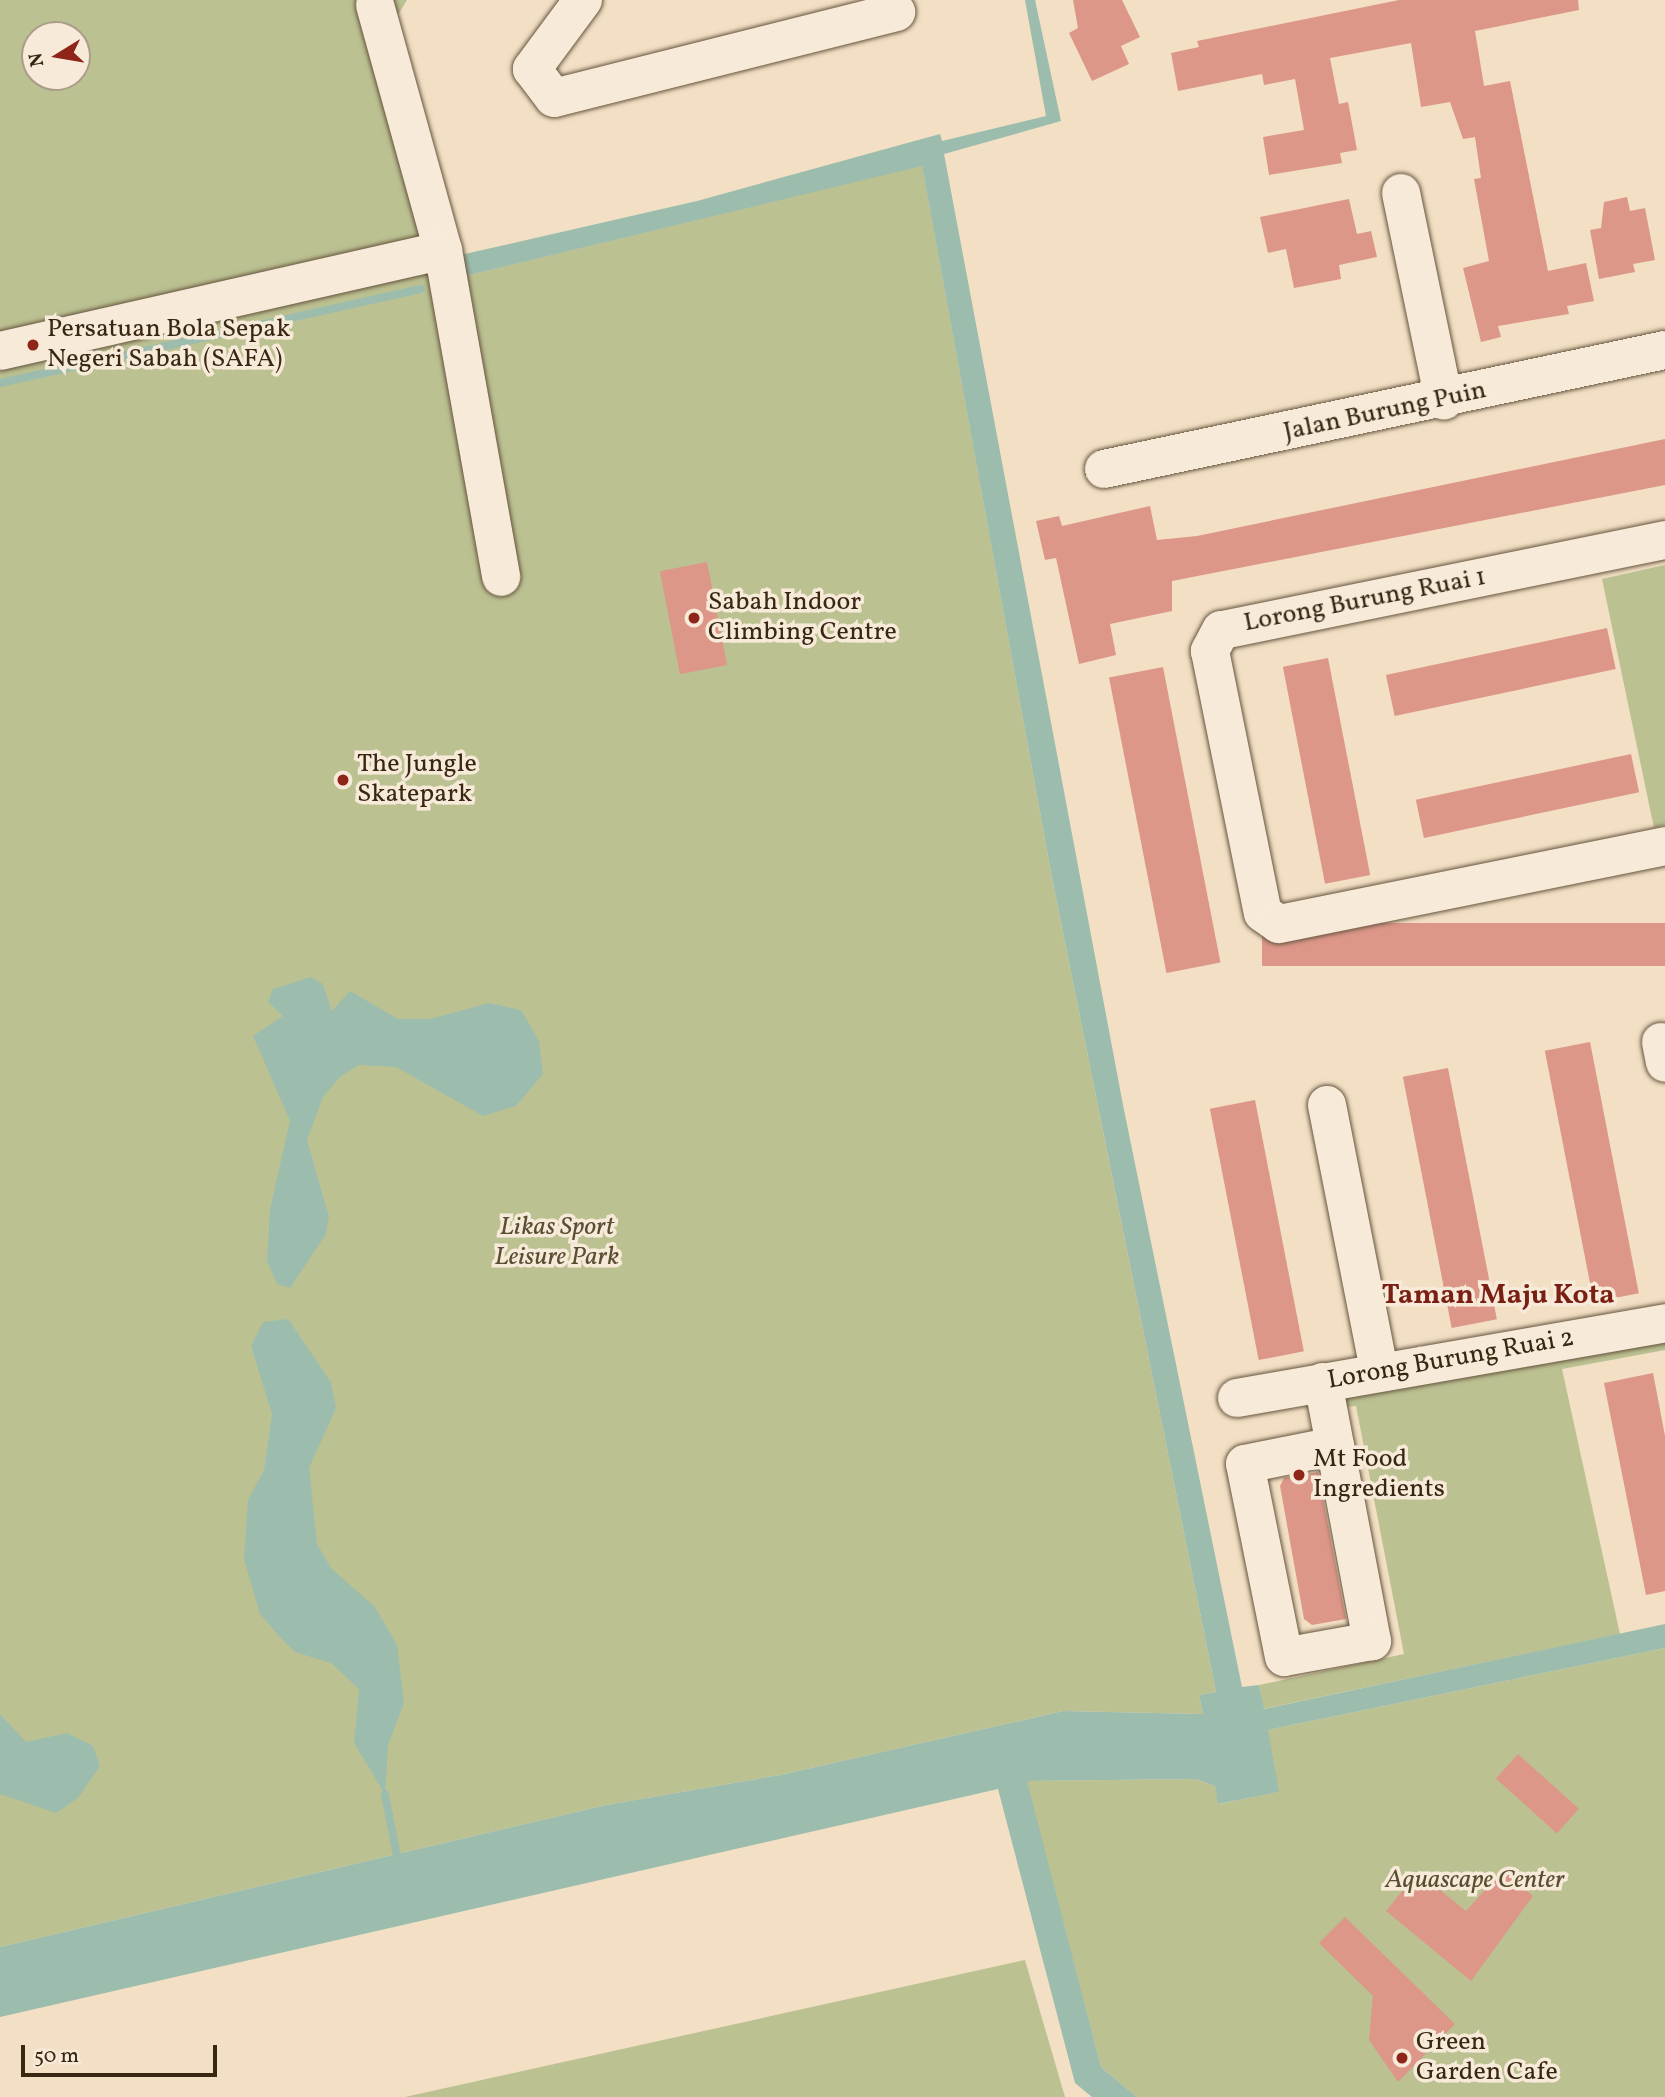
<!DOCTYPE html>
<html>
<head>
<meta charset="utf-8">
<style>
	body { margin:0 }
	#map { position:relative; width:1665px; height:2097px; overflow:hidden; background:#f2dfc4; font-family:Vollkorn,serif }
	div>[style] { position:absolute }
	.green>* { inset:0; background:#bcc192 }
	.water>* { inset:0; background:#9cbdad }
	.stream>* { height:8px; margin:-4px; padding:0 4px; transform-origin:4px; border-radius:4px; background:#9cbdad }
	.building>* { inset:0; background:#dc9789; transform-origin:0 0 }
	.roads { filter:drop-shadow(0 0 2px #66553e) drop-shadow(0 0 2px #66553e) }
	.minor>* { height:38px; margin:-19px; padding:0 19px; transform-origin:19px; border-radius:19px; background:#f7ead9 }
	.dots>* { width:19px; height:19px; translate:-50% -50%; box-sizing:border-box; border:4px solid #f7ead9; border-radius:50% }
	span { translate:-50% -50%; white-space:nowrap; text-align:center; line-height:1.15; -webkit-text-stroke:7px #f7ead9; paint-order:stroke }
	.poi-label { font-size:26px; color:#382711 }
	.left { translate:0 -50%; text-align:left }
	.street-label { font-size:26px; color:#382711 }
	.park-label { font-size:26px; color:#594e31; font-style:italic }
	.neighbourhood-label { font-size:28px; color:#7a1f14; font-weight:700 }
	.north { position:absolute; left:21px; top:21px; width:70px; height:70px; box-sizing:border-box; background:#f7ead9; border:2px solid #ab9c89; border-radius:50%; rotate:259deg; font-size:19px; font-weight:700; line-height:28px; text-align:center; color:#382711 }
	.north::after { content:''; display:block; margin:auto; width:24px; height:32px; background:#8f2418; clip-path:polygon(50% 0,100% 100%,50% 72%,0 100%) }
	.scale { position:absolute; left:21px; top:2045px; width:196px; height:32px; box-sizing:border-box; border:4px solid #382711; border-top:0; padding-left:9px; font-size:21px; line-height:24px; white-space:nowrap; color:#382711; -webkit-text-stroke:5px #f7ead9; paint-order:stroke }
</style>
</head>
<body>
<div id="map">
	<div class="green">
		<i style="clip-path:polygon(evenodd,0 0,407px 0,396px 18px,461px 277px,922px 165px,1052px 878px,1216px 1692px,1199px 1695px,1203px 1714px,1063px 1711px,780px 1775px,606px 1805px,0 1947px,0 0,35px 35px,77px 35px,77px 77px,35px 77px,35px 35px)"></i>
		<i style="clip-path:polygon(1665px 565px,1665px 825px,1654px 828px,1602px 579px)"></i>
		<i style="clip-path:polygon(1665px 1334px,1665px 1350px,1562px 1369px,1620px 1634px,1263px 1709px,1259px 1685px,1404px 1654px,1356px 1406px,1344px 1407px,1346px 1394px)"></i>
		<i style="clip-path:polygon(1665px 1648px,1665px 2097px,1137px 2097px,1101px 2067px,1026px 1781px,1195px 1779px,1215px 1786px,1219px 1804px,1278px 1792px,1267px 1730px)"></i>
		<i style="clip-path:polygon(1025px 1960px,1065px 2097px,405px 2097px)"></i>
	</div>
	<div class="water">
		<i style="clip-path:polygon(1025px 0,1035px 0,1061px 121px,944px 154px,1123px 1105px,1242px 1687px,1259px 1685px,1264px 1709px,1665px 1624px,1665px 1648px,1268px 1730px,1279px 1792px,1218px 1804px,1215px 1786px,1195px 1779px,1027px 1781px,1101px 2067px,1137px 2097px,1092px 2097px,1075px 2083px,998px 1789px,0 2017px,0 1947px,606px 1805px,780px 1775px,1063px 1711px,1203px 1714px,1199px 1695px,1216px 1692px,1052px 878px,922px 166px,461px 277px,456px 256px,697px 201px,940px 134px,942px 141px,1046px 116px)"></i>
		<i style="clip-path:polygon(311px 977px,323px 984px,332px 1011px,350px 991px,398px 1019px,430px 1019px,489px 1003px,521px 1010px,539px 1041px,543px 1074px,516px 1106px,483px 1116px,396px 1067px,359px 1065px,340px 1077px,323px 1097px,307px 1140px,329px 1217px,326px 1234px,290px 1288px,277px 1284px,267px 1261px,270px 1209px,290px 1121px,253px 1036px,283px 1016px,268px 1002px,273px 989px)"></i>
		<i style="clip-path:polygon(288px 1319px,331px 1382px,336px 1408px,309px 1468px,317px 1544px,331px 1568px,375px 1607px,397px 1645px,404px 1703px,388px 1745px,385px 1794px,354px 1743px,359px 1689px,331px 1663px,295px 1652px,280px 1637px,260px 1614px,244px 1559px,248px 1500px,264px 1470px,272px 1414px,251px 1346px,263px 1322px)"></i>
		<i style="clip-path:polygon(0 1714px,26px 1742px,67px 1733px,93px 1746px,100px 1766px,78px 1798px,56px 1813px,0 1794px)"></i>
	</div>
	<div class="stream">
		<i style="left:0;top:383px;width:431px;rotate:-12.6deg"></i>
		<i style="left:385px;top:1794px;width:64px;rotate:79.2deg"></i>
	</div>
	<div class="building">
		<i style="clip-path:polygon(1073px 0,1122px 0,1140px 37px,1121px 46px,1129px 64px,1092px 81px,1069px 33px,1078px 28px)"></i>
		<i style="clip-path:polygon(1399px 0,1578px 0,1579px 10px,1475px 31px,1484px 86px,1510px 81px,1548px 271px,1586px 263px,1594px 301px,1567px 306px,1569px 314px,1498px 326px,1501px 337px,1481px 342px,1463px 268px,1489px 261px,1474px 179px,1481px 178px,1475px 137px,1463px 139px,1450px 102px,1421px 107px,1411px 43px,1330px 58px,1339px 104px,1348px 102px,1357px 150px,1340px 153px,1342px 163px,1269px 175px,1263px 137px,1304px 130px,1295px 79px,1264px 85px,1262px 74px,1178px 91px,1171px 53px,1199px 47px,1197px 41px)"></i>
		<i style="clip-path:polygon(1627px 197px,1630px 211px,1645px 208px,1655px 260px,1633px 264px,1635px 272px,1599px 279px,1590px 230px,1601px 228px,1604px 202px)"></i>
		<i style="clip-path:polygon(1349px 199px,1357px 234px,1371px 231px,1377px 257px,1339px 265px,1341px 279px,1294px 288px,1286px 249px,1268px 253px,1260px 217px)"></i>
		<i style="clip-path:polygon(1665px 439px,1665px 485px,1172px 581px,1172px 611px,1110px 624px,1116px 655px,1079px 664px,1056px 558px,1045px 560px,1036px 521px,1059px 516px,1062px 526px,1150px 506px,1157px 540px,1197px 536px)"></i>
		<i style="left:707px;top:562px;width:105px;height:48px;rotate:79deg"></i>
		<i style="left:1607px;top:628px;width:42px;height:226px;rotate:78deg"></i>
		<i style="left:1328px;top:658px;width:221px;height:46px;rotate:79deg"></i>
		<i style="left:1163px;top:667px;width:301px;height:55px;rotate:79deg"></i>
		<i style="left:1631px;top:754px;width:39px;height:220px;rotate:78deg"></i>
		<i style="left:1665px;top:923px;width:43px;height:403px;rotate:90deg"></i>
		<i style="left:1590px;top:1042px;width:256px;height:46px;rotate:79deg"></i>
		<i style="left:1448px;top:1068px;width:256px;height:46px;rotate:79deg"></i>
		<i style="left:1255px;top:1100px;width:256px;height:46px;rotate:79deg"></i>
		<i style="clip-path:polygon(1653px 1373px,1665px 1436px,1665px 1591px,1646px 1595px,1604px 1383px)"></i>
		<i style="clip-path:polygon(1318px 1472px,1346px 1619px,1312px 1625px,1304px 1619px,1280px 1486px,1284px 1478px)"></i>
		<i style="left:1518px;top:1754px;width:82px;height:33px;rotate:42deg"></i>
		<i style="clip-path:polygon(1503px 1870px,1533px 1896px,1471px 1981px,1386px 1911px,1418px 1872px,1466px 1911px)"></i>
		<i style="clip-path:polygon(1345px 1917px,1455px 2024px,1398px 2082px,1369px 2040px,1373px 1996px,1319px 1943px)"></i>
	</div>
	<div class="roads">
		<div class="minor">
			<i style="left:583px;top:0;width:86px;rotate:126.5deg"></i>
			<i style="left:532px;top:69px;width:36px;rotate:53deg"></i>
			<i style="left:554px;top:98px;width:353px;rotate:-14.1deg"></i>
			<i style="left:375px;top:5px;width:254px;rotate:74.5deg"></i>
			<i style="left:443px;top:250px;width:332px;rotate:79.9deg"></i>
			<i style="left:1401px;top:193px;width:212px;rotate:78.3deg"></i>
			<i style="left:0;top:351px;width:454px;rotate:-12.8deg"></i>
			<i style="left:1104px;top:469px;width:573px;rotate:-11.98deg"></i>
			<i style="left:1665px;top:540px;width:453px;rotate:168.5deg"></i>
			<i style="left:1221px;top:630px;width:24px;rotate:118deg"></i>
			<i style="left:1210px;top:651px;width:267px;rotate:78.6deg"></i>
			<i style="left:1263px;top:913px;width:19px;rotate:35deg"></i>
			<i style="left:1279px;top:924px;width:394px;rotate:-11.4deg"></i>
			<i style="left:1661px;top:1042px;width:21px;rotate:79deg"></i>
			<i style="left:1327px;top:1105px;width:271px;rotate:78.9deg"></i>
			<i style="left:1323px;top:1382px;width:264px;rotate:79.3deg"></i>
			<i style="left:1372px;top:1641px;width:89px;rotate:169.7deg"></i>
			<i style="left:1284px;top:1657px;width:197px;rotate:-101.4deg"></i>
			<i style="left:1245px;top:1464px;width:92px;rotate:-11.3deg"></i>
			<i style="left:1237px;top:1398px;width:435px;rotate:-9.9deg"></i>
		</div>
	</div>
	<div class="dots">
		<i style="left:33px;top:345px;background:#8f2418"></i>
		<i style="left:694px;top:618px;background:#8f2418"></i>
		<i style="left:343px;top:780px;background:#8f2418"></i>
		<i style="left:1299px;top:1475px;background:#8f2418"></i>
		<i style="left:1402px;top:2058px;background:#8f2418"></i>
	</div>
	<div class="poi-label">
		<span class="left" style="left:47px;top:345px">Persatuan Bola Sepak<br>Negeri Sabah (SAFA)</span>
		<span class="left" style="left:708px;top:618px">Sabah Indoor<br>Climbing Centre</span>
		<span class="left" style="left:357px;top:780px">The Jungle<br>Skatepark</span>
		<span class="left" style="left:1313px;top:1475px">Mt Food<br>Ingredients</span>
		<span class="left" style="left:1416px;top:2058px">Green<br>Garden Cafe</span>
	</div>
	<div class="street-label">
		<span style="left:1385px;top:412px;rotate:-12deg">Jalan Burung Puin</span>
		<span style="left:1365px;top:601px;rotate:-11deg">Lorong Burung Ruai 1</span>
		<span style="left:1451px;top:1360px;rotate:-10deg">Lorong Burung Ruai 2</span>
	</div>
	<div class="park-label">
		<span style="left:557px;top:1243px">Likas Sport<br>Leisure Park</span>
		<span style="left:1475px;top:1881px">Aquascape Center</span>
	</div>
	<div class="neighbourhood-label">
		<span style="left:1498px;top:1296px">Taman Maju Kota</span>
	</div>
	<div class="north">N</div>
	<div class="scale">50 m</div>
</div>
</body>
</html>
